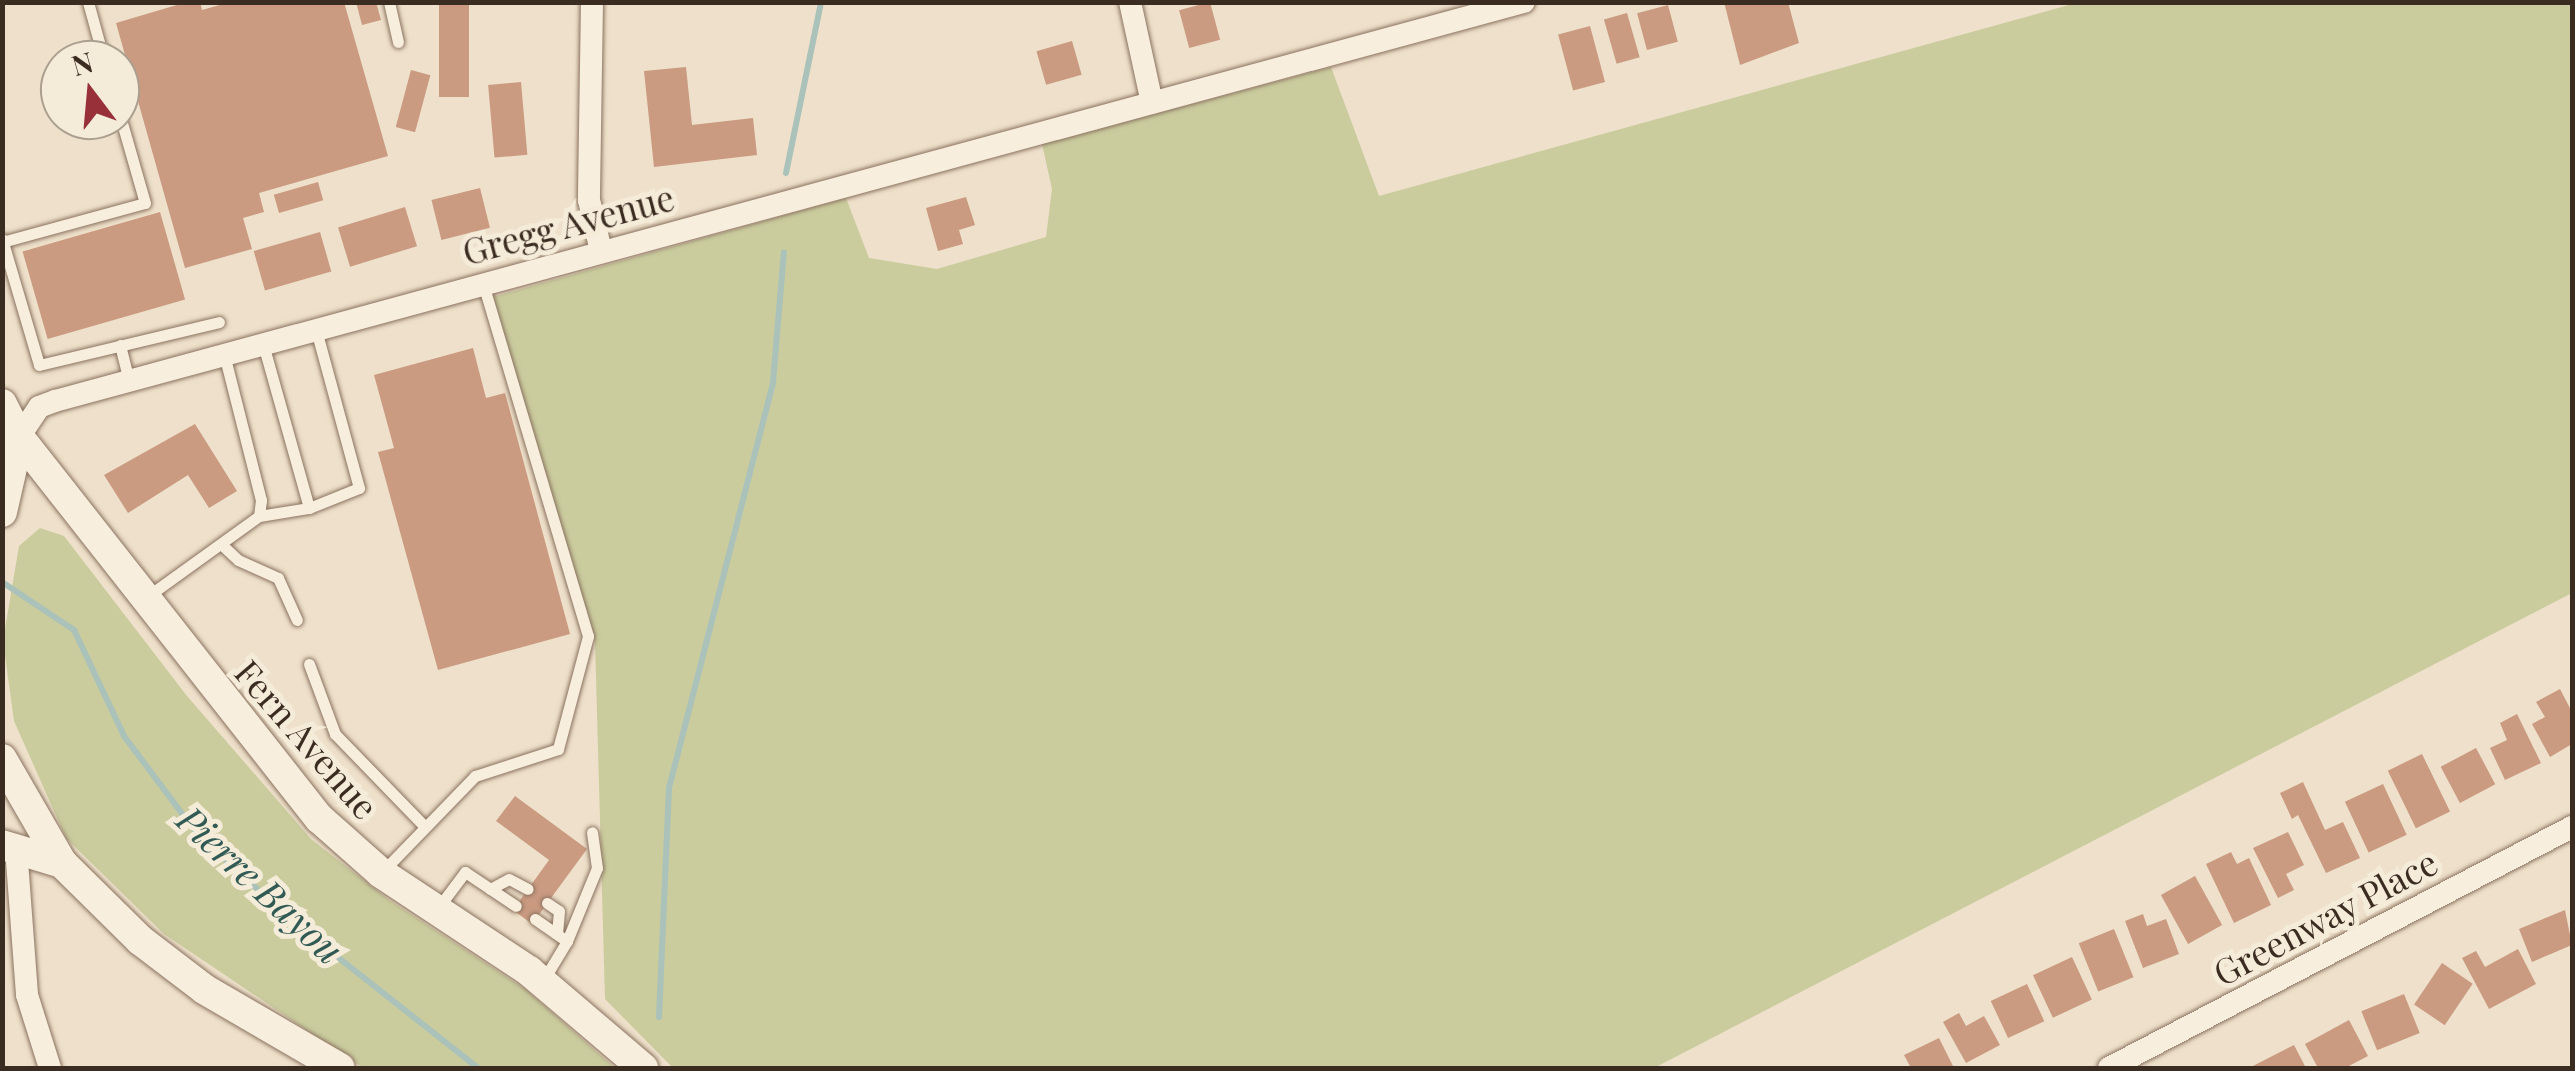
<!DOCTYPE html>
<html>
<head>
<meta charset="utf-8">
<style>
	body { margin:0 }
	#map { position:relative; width:2575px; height:1071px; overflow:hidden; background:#eee0ca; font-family:"Playfair Display",serif }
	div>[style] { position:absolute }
	.green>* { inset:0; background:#cacc9e }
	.stream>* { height:6px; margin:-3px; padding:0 3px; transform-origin:3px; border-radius:3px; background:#aac2b9 }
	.building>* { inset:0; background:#ca9a81; transform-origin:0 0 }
	.roads { filter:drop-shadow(0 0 2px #8a725f) drop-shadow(0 0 2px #8a725f) }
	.lane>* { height:11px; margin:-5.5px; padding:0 5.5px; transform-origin:5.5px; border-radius:5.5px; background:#f8eedd }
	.street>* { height:22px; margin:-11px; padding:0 11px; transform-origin:11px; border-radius:11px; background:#f8eedd }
	.secondary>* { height:30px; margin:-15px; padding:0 15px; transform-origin:15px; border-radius:15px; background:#f8eedd }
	span { translate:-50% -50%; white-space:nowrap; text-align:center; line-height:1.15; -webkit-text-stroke:10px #f5ebd9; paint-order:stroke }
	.street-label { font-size:35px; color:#3b2c21 }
	.water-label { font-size:38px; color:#315a54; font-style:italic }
	.frame { position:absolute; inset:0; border:5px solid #3b2c21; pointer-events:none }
	.north { position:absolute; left:40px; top:40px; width:100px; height:100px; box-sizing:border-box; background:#f5ebd9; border:2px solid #ab9f8f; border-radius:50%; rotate:344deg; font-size:28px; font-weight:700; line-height:40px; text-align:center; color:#3b2c21 }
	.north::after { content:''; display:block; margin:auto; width:35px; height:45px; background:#973039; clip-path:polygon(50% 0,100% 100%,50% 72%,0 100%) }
</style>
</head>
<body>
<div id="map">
	<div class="green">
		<i style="clip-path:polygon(2076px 3px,2572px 3px,2572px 593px,1654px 1068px,673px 1068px,605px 999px,595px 642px,493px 297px,846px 198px,869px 258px,937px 269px,1046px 237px,1052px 189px,1042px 144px,1331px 67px,1379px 196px)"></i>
		<i style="clip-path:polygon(40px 528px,64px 536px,187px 696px,311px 839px,389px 900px,525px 989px,615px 1068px,363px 1068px,164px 934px,66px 838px,14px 721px,3px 641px,19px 546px)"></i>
	</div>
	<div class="stream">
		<i style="left:786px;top:173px;width:175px;rotate:-78.4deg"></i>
		<i style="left:2px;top:582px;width:87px;rotate:33.7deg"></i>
		<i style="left:74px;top:630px;width:117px;rotate:64.7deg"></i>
		<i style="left:124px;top:736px;width:124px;rotate:53.2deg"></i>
		<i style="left:198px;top:835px;width:134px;rotate:42.3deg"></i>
		<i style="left:297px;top:925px;width:231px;rotate:38.3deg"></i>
		<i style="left:659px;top:1017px;width:229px;rotate:-87.5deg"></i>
		<i style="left:669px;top:788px;width:419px;rotate:-75.6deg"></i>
		<i style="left:773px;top:382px;width:130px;rotate:-85.2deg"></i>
	</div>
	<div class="building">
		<i style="clip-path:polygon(187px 2px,200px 2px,202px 10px,230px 2px,344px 2px,388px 156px,259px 193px,264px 212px,243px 218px,252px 249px,185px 268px,116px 23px)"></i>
		<i style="clip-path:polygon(356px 2px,376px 2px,381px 20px,362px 25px)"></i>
		<i style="left:439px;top:2px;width:30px;height:95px"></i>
		<i style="left:1210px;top:2px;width:39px;height:32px;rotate:75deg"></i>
		<i style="clip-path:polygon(1724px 2px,1788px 2px,1799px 43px,1740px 65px)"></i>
		<i style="left:1668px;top:5px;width:38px;height:32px;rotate:75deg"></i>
		<i style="left:1627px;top:13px;width:46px;height:24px;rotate:74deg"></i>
		<i style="left:1590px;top:26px;width:58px;height:33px;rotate:75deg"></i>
		<i style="left:1072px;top:41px;width:35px;height:37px;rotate:74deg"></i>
		<i style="clip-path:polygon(686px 67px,692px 125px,753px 118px,757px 155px,654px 167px,644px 71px)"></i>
		<i style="left:411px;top:70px;width:20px;height:59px;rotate:15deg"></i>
		<i style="left:521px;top:82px;width:73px;height:33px;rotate:85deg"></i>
		<i style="left:318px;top:182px;width:19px;height:46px;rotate:74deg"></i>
		<i style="left:480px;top:188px;width:41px;height:50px;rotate:76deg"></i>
		<i style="clip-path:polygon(966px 197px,975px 225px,959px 230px,963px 244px,938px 251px,926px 208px)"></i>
		<i style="left:405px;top:207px;width:41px;height:70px;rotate:73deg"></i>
		<i style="left:160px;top:212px;width:91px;height:143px;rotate:74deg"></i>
		<i style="left:320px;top:232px;width:41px;height:69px;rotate:74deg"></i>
		<i style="clip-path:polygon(473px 348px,486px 398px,505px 393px,570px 634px,438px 670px,378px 452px,394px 448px,374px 375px)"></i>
		<i style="clip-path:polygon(195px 424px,237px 491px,209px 508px,188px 475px,128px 513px,104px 475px)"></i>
		<i style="clip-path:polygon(2560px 689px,2572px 712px,2572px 744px,2550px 757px,2532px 724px,2545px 717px,2536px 702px)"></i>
		<i style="clip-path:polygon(2517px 714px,2541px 763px,2505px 780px,2490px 748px,2507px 740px,2500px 723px)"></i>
		<i style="left:2476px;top:748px;width:41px;height:40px;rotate:62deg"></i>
		<i style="left:2422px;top:754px;width:64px;height:38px;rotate:64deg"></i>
		<i style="clip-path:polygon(2303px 782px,2325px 830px,2343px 822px,2360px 858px,2326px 873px,2298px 815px,2292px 819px,2280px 793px)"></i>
		<i style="left:2383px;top:784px;width:56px;height:42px;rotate:65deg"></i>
		<i style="clip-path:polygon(515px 796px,587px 849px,532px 924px,513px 910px,549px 860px,496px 821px)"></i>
		<i style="clip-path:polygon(2288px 832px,2304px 865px,2286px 874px,2294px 890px,2278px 898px,2253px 848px)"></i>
		<i style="clip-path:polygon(2231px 852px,2237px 864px,2249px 858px,2271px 905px,2234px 923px,2206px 864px)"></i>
		<i style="left:2195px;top:876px;width:56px;height:39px;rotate:61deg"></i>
		<i style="clip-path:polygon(2565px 910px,2572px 945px,2532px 962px,2519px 929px)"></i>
		<i style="clip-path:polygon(2143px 914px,2147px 926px,2166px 919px,2179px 954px,2143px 968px,2125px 921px)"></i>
		<i style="left:2114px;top:929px;width:52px;height:38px;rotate:68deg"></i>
		<i style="clip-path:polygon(2518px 949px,2536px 984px,2489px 1009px,2462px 958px,2476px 951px,2485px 967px)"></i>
		<i style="left:2072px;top:957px;width:47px;height:43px;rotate:65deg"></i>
		<i style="left:2442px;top:963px;width:37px;height:50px;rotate:34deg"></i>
		<i style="left:2027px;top:984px;width:41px;height:40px;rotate:65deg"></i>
		<i style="left:2404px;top:994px;width:42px;height:46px;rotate:68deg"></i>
		<i style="clip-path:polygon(1959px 1013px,1966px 1026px,1984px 1016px,2000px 1045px,1966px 1063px,1943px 1022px)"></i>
		<i style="clip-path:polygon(2349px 1020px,2368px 1056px,2345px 1068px,2318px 1068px,2305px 1044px)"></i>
		<i style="clip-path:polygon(1939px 1038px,1954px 1068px,1911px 1068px,1904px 1055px)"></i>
		<i style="clip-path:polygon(2294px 1045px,2306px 1068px,2249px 1068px)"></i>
	</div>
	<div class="roads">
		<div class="lane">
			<i style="left:88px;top:2px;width:60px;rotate:74.6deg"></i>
			<i style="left:389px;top:2px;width:41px;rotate:77.3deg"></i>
			<i style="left:2px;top:239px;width:131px;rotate:73.6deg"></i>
			<i style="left:39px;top:365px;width:185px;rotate:-13.4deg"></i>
			<i style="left:2px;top:242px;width:148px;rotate:-15.3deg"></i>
			<i style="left:145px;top:203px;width:91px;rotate:-106deg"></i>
			<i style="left:263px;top:344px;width:170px;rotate:74.3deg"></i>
			<i style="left:120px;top:345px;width:36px;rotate:76deg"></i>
			<i style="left:224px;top:354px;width:151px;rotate:75.8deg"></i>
			<i style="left:261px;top:500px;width:16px;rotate:97deg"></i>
			<i style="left:221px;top:544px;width:23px;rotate:43deg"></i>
			<i style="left:238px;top:560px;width:44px;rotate:24.2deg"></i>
			<i style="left:278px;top:578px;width:46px;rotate:65.7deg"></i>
			<i style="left:148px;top:596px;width:137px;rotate:-35.8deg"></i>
			<i style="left:259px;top:516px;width:51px;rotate:-9.1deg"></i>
			<i style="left:309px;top:508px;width:54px;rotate:-21.8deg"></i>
			<i style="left:359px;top:488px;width:164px;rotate:-105.2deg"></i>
			<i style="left:309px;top:664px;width:75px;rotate:69.6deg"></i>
			<i style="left:335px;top:734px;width:128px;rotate:45.9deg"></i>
			<i style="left:382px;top:872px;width:134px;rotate:-45.9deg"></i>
			<i style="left:475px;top:776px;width:87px;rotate:-18deg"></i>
			<i style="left:558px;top:749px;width:117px;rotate:-75.1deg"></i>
			<i style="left:588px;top:636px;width:367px;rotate:-106.6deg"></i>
			<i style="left:490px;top:889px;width:21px;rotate:-28deg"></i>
			<i style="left:509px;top:879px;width:21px;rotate:28deg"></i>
			<i style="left:547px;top:903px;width:14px;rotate:34deg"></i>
			<i style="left:559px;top:911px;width:23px;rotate:95deg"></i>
			<i style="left:438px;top:908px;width:45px;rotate:-53.1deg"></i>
			<i style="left:465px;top:872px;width:61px;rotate:33.7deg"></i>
			<i style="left:535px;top:919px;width:39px;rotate:35deg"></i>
			<i style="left:567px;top:941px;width:47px;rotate:121deg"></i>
			<i style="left:567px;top:941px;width:79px;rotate:-67.7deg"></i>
			<i style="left:597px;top:868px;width:36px;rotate:-98deg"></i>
		</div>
		<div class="street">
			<i style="left:592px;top:2px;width:198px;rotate:90.9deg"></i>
			<i style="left:589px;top:200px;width:52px;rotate:76.8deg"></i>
			<i style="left:1130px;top:2px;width:103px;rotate:77.7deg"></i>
			<i style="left:19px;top:437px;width:36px;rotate:-56deg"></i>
			<i style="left:39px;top:407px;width:17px;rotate:-21deg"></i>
			<i style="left:55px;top:401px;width:1522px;rotate:-15.2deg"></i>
			<i style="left:16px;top:848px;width:147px;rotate:85.7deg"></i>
			<i style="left:27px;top:995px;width:77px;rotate:72.5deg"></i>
			<i style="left:2109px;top:1068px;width:522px;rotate:-27.5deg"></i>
		</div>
		<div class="secondary">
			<i style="left:2px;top:404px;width:37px;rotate:63deg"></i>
			<i style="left:19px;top:437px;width:486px;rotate:51.8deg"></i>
			<i style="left:320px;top:819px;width:81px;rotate:41.5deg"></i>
			<i style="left:381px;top:873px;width:178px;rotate:33.5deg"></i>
			<i style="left:529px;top:971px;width:150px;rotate:40.4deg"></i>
			<i style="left:2px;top:512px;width:77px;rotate:-77.2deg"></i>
			<i style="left:2px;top:759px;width:120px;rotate:60deg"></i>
			<i style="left:62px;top:863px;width:110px;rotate:44.6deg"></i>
			<i style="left:140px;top:940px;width:81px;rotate:37.4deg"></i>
			<i style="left:204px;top:989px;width:157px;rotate:30.2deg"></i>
			<i style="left:2px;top:845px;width:63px;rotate:16.7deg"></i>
		</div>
	</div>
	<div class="street-label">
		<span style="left:568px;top:224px;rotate:-15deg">Gregg Avenue</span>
		<span style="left:307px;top:739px;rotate:49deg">Fern Avenue</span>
		<span style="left:2325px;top:917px;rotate:-28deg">Greenway Place</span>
	</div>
	<div class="water-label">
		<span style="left:261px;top:884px;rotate:43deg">Pierre Bayou</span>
	</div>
	<div class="frame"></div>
	<div class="north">N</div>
</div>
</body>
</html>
